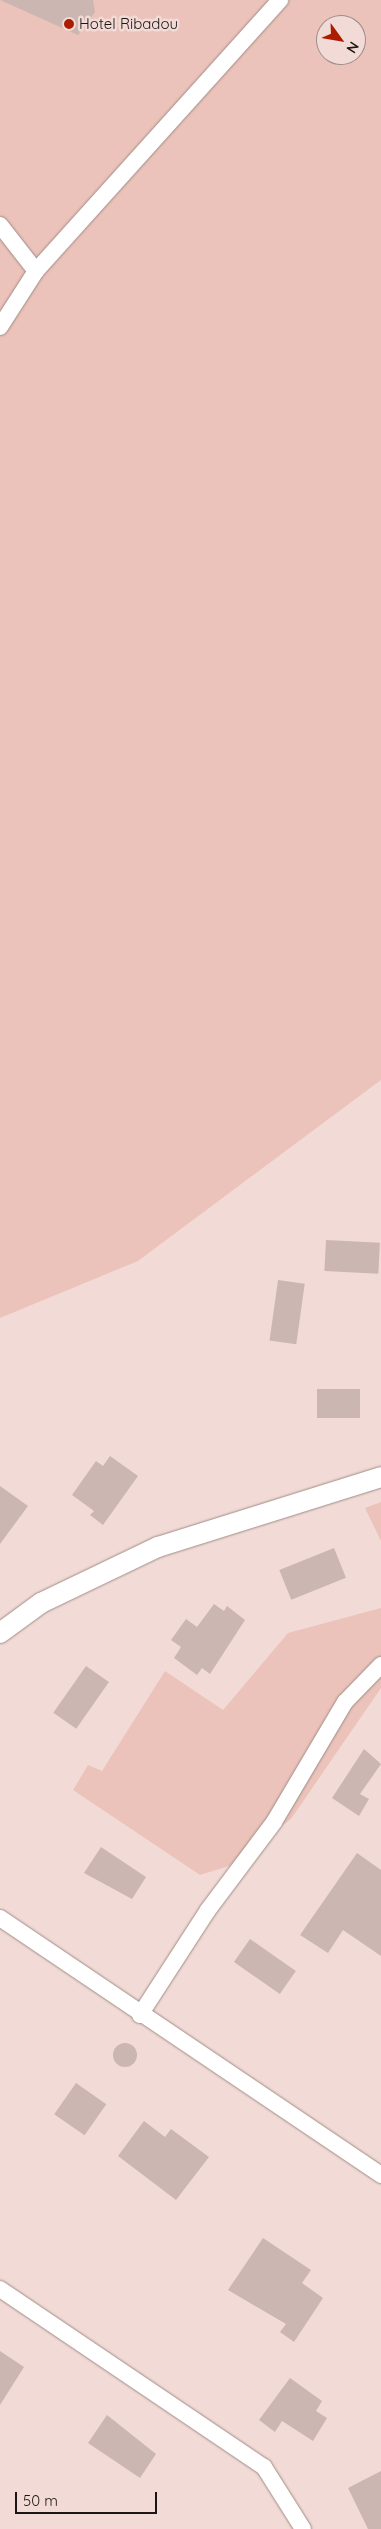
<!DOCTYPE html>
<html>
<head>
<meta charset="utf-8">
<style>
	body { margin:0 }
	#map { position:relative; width:381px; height:2529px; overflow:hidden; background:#f2dbd6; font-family:Quicksand,sans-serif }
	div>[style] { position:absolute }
	.green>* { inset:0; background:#ebc3ba }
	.building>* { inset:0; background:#cbb6b1; transform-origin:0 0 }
	.round { border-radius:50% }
	.roads { filter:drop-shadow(0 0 1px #a18c88) drop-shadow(0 0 1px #a18c88) }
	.minor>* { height:16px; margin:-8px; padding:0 8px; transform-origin:8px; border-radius:8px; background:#fff }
	.tertiary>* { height:20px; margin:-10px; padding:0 10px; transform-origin:10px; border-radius:10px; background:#fff }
	.dots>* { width:14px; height:14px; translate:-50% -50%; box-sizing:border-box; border:2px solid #f2dbd6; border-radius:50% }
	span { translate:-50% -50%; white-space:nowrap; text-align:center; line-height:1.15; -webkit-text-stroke:5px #f2dbd6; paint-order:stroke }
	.poi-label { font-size:15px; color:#1c1513 }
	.left { translate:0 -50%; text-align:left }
	.north { position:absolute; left:316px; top:15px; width:50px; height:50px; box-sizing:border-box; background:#f2dbd6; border:1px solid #9c8c88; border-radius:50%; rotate:122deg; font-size:14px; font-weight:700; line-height:20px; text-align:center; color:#1c1513 }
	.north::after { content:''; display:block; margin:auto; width:18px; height:22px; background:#ac1d00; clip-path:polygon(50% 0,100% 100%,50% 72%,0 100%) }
	.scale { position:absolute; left:15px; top:2492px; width:142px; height:22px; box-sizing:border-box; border:2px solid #1c1513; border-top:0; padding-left:6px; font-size:15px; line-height:18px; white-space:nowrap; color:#1c1513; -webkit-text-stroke:4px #f2dbd6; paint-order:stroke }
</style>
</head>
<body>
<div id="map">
	<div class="green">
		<i style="clip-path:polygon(evenodd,0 0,381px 0,381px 1080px,138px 1261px,0 1318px,0 0,326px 25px,356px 25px,356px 55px,326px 55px,326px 25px)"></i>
		<i style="clip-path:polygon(381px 1502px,381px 1541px,365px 1508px)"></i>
		<i style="clip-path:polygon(381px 1608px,381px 1688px,291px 1819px,229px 1866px,200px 1875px,73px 1790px,88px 1765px,102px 1771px,165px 1671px,223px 1710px,288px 1633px)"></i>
	</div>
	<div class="building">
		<i style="clip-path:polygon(0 0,93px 0,95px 12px,78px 35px)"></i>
		<i style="left:326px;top:1240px;width:54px;height:31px;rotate:3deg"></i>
		<i style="left:278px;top:1280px;width:27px;height:61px;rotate:8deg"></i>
		<i style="left:317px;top:1389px;width:43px;height:29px"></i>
		<i style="clip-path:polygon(110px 1456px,138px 1476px,103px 1525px,90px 1515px,94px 1511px,72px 1495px,96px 1461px,103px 1466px)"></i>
		<i style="clip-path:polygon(0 1486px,28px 1506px,0 1544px)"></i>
		<i style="left:334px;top:1548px;width:32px;height:59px;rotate:68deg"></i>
		<i style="clip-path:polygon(214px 1604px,224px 1611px,227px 1606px,245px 1620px,210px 1674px,202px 1668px,197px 1675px,174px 1658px,181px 1647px,171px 1640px,186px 1619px,197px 1627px)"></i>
		<i style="left:86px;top:1666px;width:28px;height:57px;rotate:35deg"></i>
		<i style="clip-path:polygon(364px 1749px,381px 1764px,360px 1794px,369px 1799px,359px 1816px,332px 1798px)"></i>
		<i style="clip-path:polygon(101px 1847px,146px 1877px,132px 1899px,84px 1873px)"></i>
		<i style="clip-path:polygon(357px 1853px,381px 1870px,381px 1956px,343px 1930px,328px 1953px,300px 1935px)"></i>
		<i style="left:250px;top:1939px;width:56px;height:28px;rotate:35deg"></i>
		<i class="round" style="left:113px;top:2043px;width:24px;height:24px"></i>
		<i style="left:76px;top:2083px;width:37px;height:38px;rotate:35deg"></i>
		<i style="clip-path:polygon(144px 2121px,165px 2137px,171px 2129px,209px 2157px,176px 2200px,118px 2156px)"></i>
		<i style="clip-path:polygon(263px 2238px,311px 2270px,302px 2283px,323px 2298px,294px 2342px,280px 2332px,286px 2324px,228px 2290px)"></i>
		<i style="clip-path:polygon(0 2351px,24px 2367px,0 2405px)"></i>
		<i style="clip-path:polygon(290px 2378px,322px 2401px,316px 2411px,327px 2418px,313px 2441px,282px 2421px,275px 2432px,259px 2420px)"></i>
		<i style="clip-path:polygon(107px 2415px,156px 2454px,140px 2478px,88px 2443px)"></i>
		<i style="clip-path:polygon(381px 2471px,381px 2529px,368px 2529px,348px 2488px)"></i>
	</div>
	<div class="roads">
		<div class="minor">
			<i style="left:0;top:225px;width:58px;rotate:52deg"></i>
			<i style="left:0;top:327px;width:67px;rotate:-57.3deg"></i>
			<i style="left:36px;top:271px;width:365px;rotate:-48deg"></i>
			<i style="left:0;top:1918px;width:460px;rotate:34deg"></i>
			<i style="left:140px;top:2015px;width:125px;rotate:-57.1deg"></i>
			<i style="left:208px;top:1910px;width:110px;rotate:-53.1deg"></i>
			<i style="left:274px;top:1822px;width:139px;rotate:-59.4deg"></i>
			<i style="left:345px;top:1702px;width:52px;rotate:-45.8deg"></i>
			<i style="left:0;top:2289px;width:318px;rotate:34deg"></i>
			<i style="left:264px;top:2467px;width:73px;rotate:57.8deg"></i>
		</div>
		<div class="tertiary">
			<i style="left:0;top:1633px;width:51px;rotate:-36.2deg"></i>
			<i style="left:41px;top:1603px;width:130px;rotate:-25.6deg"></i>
			<i style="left:158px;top:1547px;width:234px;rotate:-17.4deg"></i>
		</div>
	</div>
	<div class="dots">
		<i style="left:69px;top:24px;background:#ac1d00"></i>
	</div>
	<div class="poi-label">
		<span class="left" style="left:79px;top:24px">Hotel Ribadou</span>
	</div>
	<div class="north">N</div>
	<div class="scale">50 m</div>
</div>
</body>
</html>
